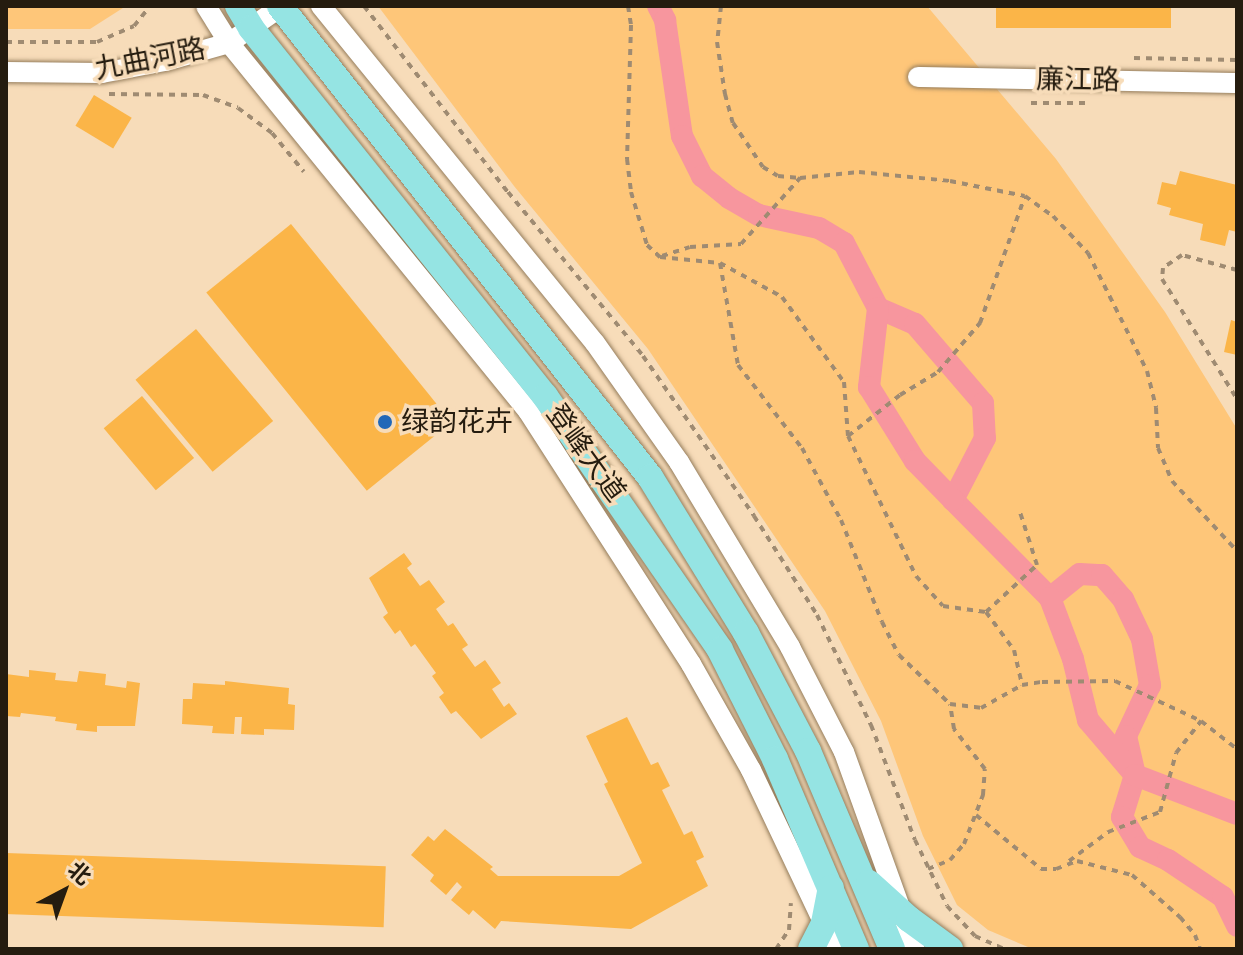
<!DOCTYPE html>
<html>
<head>
<meta charset="utf-8">
<style>
	body { margin:0 }
	#map { position:relative; width:1243px; height:955px; overflow:hidden; background:#f7dcb9; font-family:Jost,"Noto Sans SC",sans-serif }
	div>[style] { position:absolute }
	.green>* { inset:0; background:#fec679 }
	.canal>* { height:22px; margin:-11px; padding:0 11px; transform-origin:11px; border-radius:11px; background:#f7969e }
	.building>* { inset:0; background:#fbb548; transform-origin:0 0 }
	.path>* { height:4px; margin-top:-2px; transform-origin:0; background:repeating-linear-gradient(90deg,#9f8b72 0 6px,transparent 0 12px) }
	.roads { filter:drop-shadow(0 0 2px #957d5c) drop-shadow(0 0 2px #957d5c) }
	.minor>* { height:20px; margin:-10px; padding:0 10px; transform-origin:10px; border-radius:10px; background:#fff }
	.major>* { height:26px; margin:-13px; padding:0 13px; transform-origin:13px; border-radius:13px; background:#95e4e3 }
	.dots>* { width:22px; height:22px; translate:-50% -50%; box-sizing:border-box; border:4px solid #f7dcb9; border-radius:50% }
	span { translate:-50% -50%; white-space:nowrap; text-align:center; line-height:1.15; -webkit-text-stroke:7px #f7dcb9; paint-order:stroke }
	.street-label { font-size:28px; color:#251c0f }
	.poi-label { font-size:28px; color:#251c0f }
	.left { translate:0 -50%; text-align:left }
	.frame { position:absolute; inset:0; border:8px solid #251c0f; pointer-events:none }
	.north { position:absolute; left:24px; top:851px; width:80px; height:80px; -webkit-text-stroke:6px #f7dcb9; paint-order:stroke; rotate:41deg; font-size:22px; font-weight:700; line-height:32px; text-align:center; color:#251c0f }
	.north::after { content:''; display:block; margin:auto; width:28px; height:36px; background:#251c0f; clip-path:polygon(50% 0,100% 100%,50% 72%,0 100%) }
</style>
</head>
<body>
<div id="map">
	<div class="green">
		<i style="clip-path:polygon(6px 6px,126px 6px,90px 29px,6px 29px)"></i>
		<i style="clip-path:polygon(378px 6px,927px 6px,1056px 159px,1165px 312px,1237px 429px,1237px 949px,1028px 947px,988px 930px,957px 905px,923px 836px,881px 721px,825px 611px,648px 349px,514px 186px)"></i>
	</div>
	<div class="canal">
		<i style="left:658px;top:6px;width:16px;rotate:63deg"></i>
		<i style="left:665px;top:20px;width:117px;rotate:81.7deg"></i>
		<i style="left:682px;top:136px;width:45px;rotate:63.4deg"></i>
		<i style="left:702px;top:176px;width:35px;rotate:39deg"></i>
		<i style="left:729px;top:198px;width:34px;rotate:30deg"></i>
		<i style="left:759px;top:215px;width:61px;rotate:12.2deg"></i>
		<i style="left:819px;top:228px;width:29px;rotate:31deg"></i>
		<i style="left:844px;top:243px;width:73px;rotate:62.4deg"></i>
		<i style="left:878px;top:308px;width:40px;rotate:23.4deg"></i>
		<i style="left:915px;top:324px;width:104px;rotate:49.3deg"></i>
		<i style="left:983px;top:403px;width:35px;rotate:87deg"></i>
		<i style="left:985px;top:438px;width:70px;rotate:117.3deg"></i>
		<i style="left:953px;top:500px;width:138px;rotate:45.3deg"></i>
		<i style="left:1050px;top:598px;width:38px;rotate:-39deg"></i>
		<i style="left:1080px;top:574px;width:22px;rotate:3deg"></i>
		<i style="left:1102px;top:575px;width:32px;rotate:49deg"></i>
		<i style="left:1123px;top:599px;width:44px;rotate:64.6deg"></i>
		<i style="left:1142px;top:639px;width:47px;rotate:80.1deg"></i>
		<i style="left:1150px;top:685px;width:56px;rotate:115.2deg"></i>
		<i style="left:1126px;top:736px;width:40px;rotate:77deg"></i>
		<i style="left:1135px;top:775px;width:44px;rotate:107.2deg"></i>
		<i style="left:1122px;top:817px;width:35px;rotate:59deg"></i>
		<i style="left:1140px;top:847px;width:31px;rotate:25deg"></i>
		<i style="left:1168px;top:860px;width:66px;rotate:33.9deg"></i>
		<i style="left:1223px;top:897px;width:32px;rotate:64deg"></i>
		<i style="left:878px;top:308px;width:80px;rotate:96.5deg"></i>
		<i style="left:869px;top:387px;width:87px;rotate:58.1deg"></i>
		<i style="left:915px;top:461px;width:54px;rotate:45.7deg"></i>
		<i style="left:1050px;top:598px;width:65px;rotate:69.3deg"></i>
		<i style="left:1073px;top:659px;width:63px;rotate:76.2deg"></i>
		<i style="left:1088px;top:720px;width:72px;rotate:49.5deg"></i>
		<i style="left:1135px;top:775px;width:109px;rotate:20.9deg"></i>
	</div>
	<div class="building">
		<i style="left:996px;top:6px;width:175px;height:22px"></i>
		<i style="left:94px;top:95px;width:44px;height:36px;rotate:31deg"></i>
		<i style="clip-path:polygon(1180px 171px,1237px 185px,1237px 232px,1229px 230px,1225px 246px,1200px 240px,1203px 224px,1169px 215px,1171px 208px,1157px 204px,1162px 182px,1176px 185px)"></i>
		<i style="left:291px;top:224px;width:255px;height:109px;rotate:51deg"></i>
		<i style="clip-path:polygon(1231px 320px,1237px 322px,1237px 355px,1224px 352px)"></i>
		<i style="left:196px;top:329px;width:120px;height:79px;rotate:50deg"></i>
		<i style="left:142px;top:396px;width:81px;height:50px;rotate:50deg"></i>
		<i style="clip-path:polygon(404px 553px,412px 564px,407px 568px,420px 586px,429px 580px,445px 602px,436px 609px,448px 626px,453px 623px,468px 645px,462px 649px,475px 667px,485px 660px,501px 683px,492px 689px,504px 707px,509px 703px,517px 714px,481px 739px,456px 711px,451px 714px,439px 697px,444px 693px,432px 676px,436px 673px,415px 644px,411px 647px,400px 630px,395px 634px,383px 617px,388px 613px,369px 578px)"></i>
		<i style="clip-path:polygon(29px 670px,56px 673px,55px 680px,77px 682px,79px 671px,106px 674px,105px 685px,126px 688px,127px 681px,140px 683px,135px 726px,97px 726px,97px 732px,76px 730px,77px 724px,55px 721px,56px 717px,21px 713px,20px 717px,6px 716px,6px 674px,29px 677px)"></i>
		<i style="clip-path:polygon(225px 681px,289px 688px,288px 704px,295px 705px,294px 730px,264px 729px,264px 735px,241px 734px,242px 717px,235px 717px,234px 734px,212px 733px,213px 726px,182px 724px,183px 699px,192px 699px,193px 683px,225px 685px)"></i>
		<i style="clip-path:polygon(627px 717px,651px 765px,658px 762px,670px 786px,662px 790px,684px 835px,692px 831px,704px 857px,696px 861px,708px 886px,631px 929px,501px 921px,495px 929px,473px 910px,469px 915px,451px 900px,462px 887px,457px 882px,446px 895px,430px 881px,434px 875px,411px 855px,428px 836px,434px 841px,445px 829px,493px 867px,490px 869px,498px 876px,619px 876px,642px 863px,604px 784px,608px 782px,586px 736px)"></i>
		<i style="left:6px;top:853px;width:380px;height:61px;rotate:2deg"></i>
	</div>
	<div class="path">
		<i style="left:364px;top:6px;width:235px;rotate:52.3deg"></i>
		<i style="left:508px;top:192px;width:212px;rotate:50.5deg"></i>
		<i style="left:643px;top:356px;width:195px;rotate:55.2deg"></i>
		<i style="left:754px;top:516px;width:117px;rotate:57.5deg"></i>
		<i style="left:817px;top:615px;width:123px;rotate:63.9deg"></i>
		<i style="left:871px;top:725px;width:123px;rotate:69.1deg"></i>
		<i style="left:915px;top:840px;width:73px;rotate:64.1deg"></i>
		<i style="left:947px;top:906px;width:41px;rotate:47deg"></i>
		<i style="left:975px;top:936px;width:32px;rotate:24deg"></i>
		<i style="left:628px;top:6px;width:19px;rotate:81deg"></i>
		<i style="left:631px;top:25px;width:134px;rotate:91.7deg"></i>
		<i style="left:627px;top:159px;width:33px;rotate:83deg"></i>
		<i style="left:631px;top:192px;width:55px;rotate:73.2deg"></i>
		<i style="left:647px;top:245px;width:18px;rotate:43deg"></i>
		<i style="left:660px;top:257px;width:60px;rotate:5.7deg"></i>
		<i style="left:720px;top:263px;width:104px;rotate:80deg"></i>
		<i style="left:738px;top:365px;width:105px;rotate:52.4deg"></i>
		<i style="left:802px;top:448px;width:82px;rotate:61.6deg"></i>
		<i style="left:841px;top:520px;width:110px;rotate:68.1deg"></i>
		<i style="left:882px;top:622px;width:37px;rotate:63deg"></i>
		<i style="left:899px;top:655px;width:71px;rotate:43.9deg"></i>
		<i style="left:950px;top:704px;width:31px;rotate:7deg"></i>
		<i style="left:981px;top:708px;width:47px;rotate:-29.3deg"></i>
		<i style="left:1022px;top:685px;width:20px;rotate:-9deg"></i>
		<i style="left:1042px;top:682px;width:73px;rotate:-0.8deg"></i>
		<i style="left:1115px;top:681px;width:95px;rotate:24.9deg"></i>
		<i style="left:1201px;top:721px;width:46px;rotate:37.9deg"></i>
		<i style="left:721px;top:6px;width:36px;rotate:96deg"></i>
		<i style="left:717px;top:42px;width:53px;rotate:81.3deg"></i>
		<i style="left:725px;top:94px;width:30px;rotate:75deg"></i>
		<i style="left:733px;top:123px;width:53px;rotate:55.7deg"></i>
		<i style="left:763px;top:167px;width:17px;rotate:31deg"></i>
		<i style="left:778px;top:176px;width:22px;rotate:5deg"></i>
		<i style="left:800px;top:178px;width:59px;rotate:-5.8deg"></i>
		<i style="left:859px;top:172px;width:91px;rotate:5.6deg"></i>
		<i style="left:950px;top:181px;width:76px;rotate:11.3deg"></i>
		<i style="left:1025px;top:196px;width:34px;rotate:36deg"></i>
		<i style="left:1053px;top:216px;width:51px;rotate:46.6deg"></i>
		<i style="left:1088px;top:253px;width:132px;rotate:63.4deg"></i>
		<i style="left:1147px;top:371px;width:38px;rotate:76deg"></i>
		<i style="left:1156px;top:408px;width:40px;rotate:87.1deg"></i>
		<i style="left:1158px;top:448px;width:36px;rotate:67deg"></i>
		<i style="left:1172px;top:481px;width:96px;rotate:47.1deg"></i>
		<i style="left:6px;top:42px;width:91px"></i>
		<i style="left:97px;top:42px;width:40px;rotate:-23.4deg"></i>
		<i style="left:134px;top:26px;width:26px;rotate:-51deg"></i>
		<i style="left:1134px;top:58px;width:103px;rotate:1.1deg"></i>
		<i style="left:109px;top:94px;width:94px;rotate:0.6deg"></i>
		<i style="left:203px;top:95px;width:37px;rotate:20deg"></i>
		<i style="left:238px;top:108px;width:42px;rotate:36.3deg"></i>
		<i style="left:272px;top:133px;width:50px;rotate:50.6deg"></i>
		<i style="left:1031px;top:103px;width:60px"></i>
		<i style="left:662px;top:256px;width:29px;rotate:-18deg"></i>
		<i style="left:690px;top:247px;width:51px;rotate:-3.4deg"></i>
		<i style="left:741px;top:244px;width:89px;rotate:-48.2deg"></i>
		<i style="left:720px;top:263px;width:71px;rotate:28.7deg"></i>
		<i style="left:782px;top:297px;width:105px;rotate:53.9deg"></i>
		<i style="left:844px;top:382px;width:54px;rotate:85.8deg"></i>
		<i style="left:848px;top:436px;width:156px;rotate:64.1deg"></i>
		<i style="left:916px;top:576px;width:40px;rotate:48deg"></i>
		<i style="left:943px;top:606px;width:43px;rotate:7.9deg"></i>
		<i style="left:986px;top:612px;width:69px;rotate:-42.7deg"></i>
		<i style="left:1037px;top:565px;width:59px;rotate:-107.8deg"></i>
		<i style="left:1237px;top:270px;width:57px;rotate:-164.7deg"></i>
		<i style="left:1182px;top:255px;width:23px;rotate:146deg"></i>
		<i style="left:1163px;top:268px;width:11px;rotate:95deg"></i>
		<i style="left:1162px;top:279px;width:142px;rotate:58deg"></i>
		<i style="left:848px;top:436px;width:66px;rotate:-38.3deg"></i>
		<i style="left:900px;top:395px;width:44px;rotate:-31.2deg"></i>
		<i style="left:938px;top:372px;width:65px;rotate:-49.4deg"></i>
		<i style="left:980px;top:323px;width:135px;rotate:-70.5deg"></i>
		<i style="left:986px;top:612px;width:47px;rotate:53.6deg"></i>
		<i style="left:1014px;top:650px;width:36px;rotate:77deg"></i>
		<i style="left:976px;top:815px;width:85px;rotate:39.7deg"></i>
		<i style="left:1041px;top:869px;width:15px"></i>
		<i style="left:1056px;top:869px;width:22px;rotate:-21deg"></i>
		<i style="left:1077px;top:861px;width:57px;rotate:14.3deg"></i>
		<i style="left:1132px;top:875px;width:64px;rotate:41.2deg"></i>
		<i style="left:1180px;top:917px;width:23px;rotate:50deg"></i>
		<i style="left:1195px;top:935px;width:15px;rotate:70deg"></i>
		<i style="left:1069px;top:861px;width:49px;rotate:-36.6deg"></i>
		<i style="left:1108px;top:832px;width:56px;rotate:-21deg"></i>
		<i style="left:1160px;top:812px;width:61px;rotate:-74.8deg"></i>
		<i style="left:1176px;top:753px;width:41px;rotate:-52deg"></i>
		<i style="left:928px;top:869px;width:24px;rotate:-22deg"></i>
		<i style="left:950px;top:860px;width:21px;rotate:-49deg"></i>
		<i style="left:964px;top:844px;width:53px;rotate:-68.8deg"></i>
		<i style="left:983px;top:795px;width:26px;rotate:-86deg"></i>
		<i style="left:985px;top:769px;width:51px;rotate:-127.8deg"></i>
		<i style="left:954px;top:729px;width:25px;rotate:-99deg"></i>
		<i style="left:776px;top:949px;width:23px;rotate:-56deg"></i>
		<i style="left:789px;top:930px;width:27px;rotate:-86deg"></i>
	</div>
	<div class="roads">
		<div class="minor">
			<i style="left:206px;top:6px;width:44px;rotate:58.1deg"></i>
			<i style="left:229px;top:43px;width:474px;rotate:50.9deg"></i>
			<i style="left:528px;top:411px;width:301px;rotate:57.2deg"></i>
			<i style="left:691px;top:664px;width:122px;rotate:60.5deg"></i>
			<i style="left:751px;top:770px;width:198px;rotate:64.6deg"></i>
			<i style="left:321px;top:6px;width:434px;rotate:50.9deg"></i>
			<i style="left:595px;top:343px;width:146px;rotate:54.8deg"></i>
			<i style="left:679px;top:462px;width:216px;rotate:59deg"></i>
			<i style="left:790px;top:647px;width:118px;rotate:62.8deg"></i>
			<i style="left:844px;top:752px;width:209px;rotate:70.2deg"></i>
			<i style="left:6px;top:72px;width:96px;rotate:0.6deg"></i>
			<i style="left:102px;top:73px;width:64px;rotate:-10.8deg"></i>
			<i style="left:165px;top:61px;width:66px;rotate:-15.7deg"></i>
			<i style="left:229px;top:43px;width:65px;rotate:-34.9deg"></i>
			<i style="left:918px;top:77px;width:319px;rotate:1.1deg"></i>
		</div>
		<div class="major">
			<i style="left:238px;top:6px;width:26px;rotate:59deg"></i>
			<i style="left:251px;top:28px;width:471px;rotate:51.4deg"></i>
			<i style="left:545px;top:396px;width:308px;rotate:55.4deg"></i>
			<i style="left:720px;top:650px;width:122px;rotate:63.2deg"></i>
			<i style="left:775px;top:759px;width:207px;rotate:66.9deg"></i>
			<i style="left:280px;top:6px;width:599px;rotate:51.85deg"></i>
			<i style="left:650px;top:477px;width:183px;rotate:58.4deg"></i>
			<i style="left:746px;top:633px;width:133px;rotate:62.3deg"></i>
			<i style="left:808px;top:751px;width:215px;rotate:67deg"></i>
			<i style="left:869px;top:883px;width:54px;rotate:42deg"></i>
			<i style="left:909px;top:919px;width:51px;rotate:36.2deg"></i>
			<i style="left:811px;top:949px;width:29px;rotate:-63deg"></i>
			<i style="left:824px;top:923px;width:36px;rotate:-79deg"></i>
		</div>
	</div>
	<div class="dots">
		<i style="left:385px;top:422px;background:#2168b8"></i>
	</div>
	<div class="street-label">
		<span style="left:150px;top:59px;rotate:-11deg">九曲河路</span>
		<span style="left:1078px;top:80px;rotate:1deg">廉江路</span>
		<span style="left:586px;top:453px;rotate:54deg">登峰大道</span>
	</div>
	<div class="poi-label">
		<span class="left" style="left:401px;top:422px">绿韵花卉</span>
	</div>
	<div class="frame"></div>
	<div class="north">北</div>
</div>
</body>
</html>
